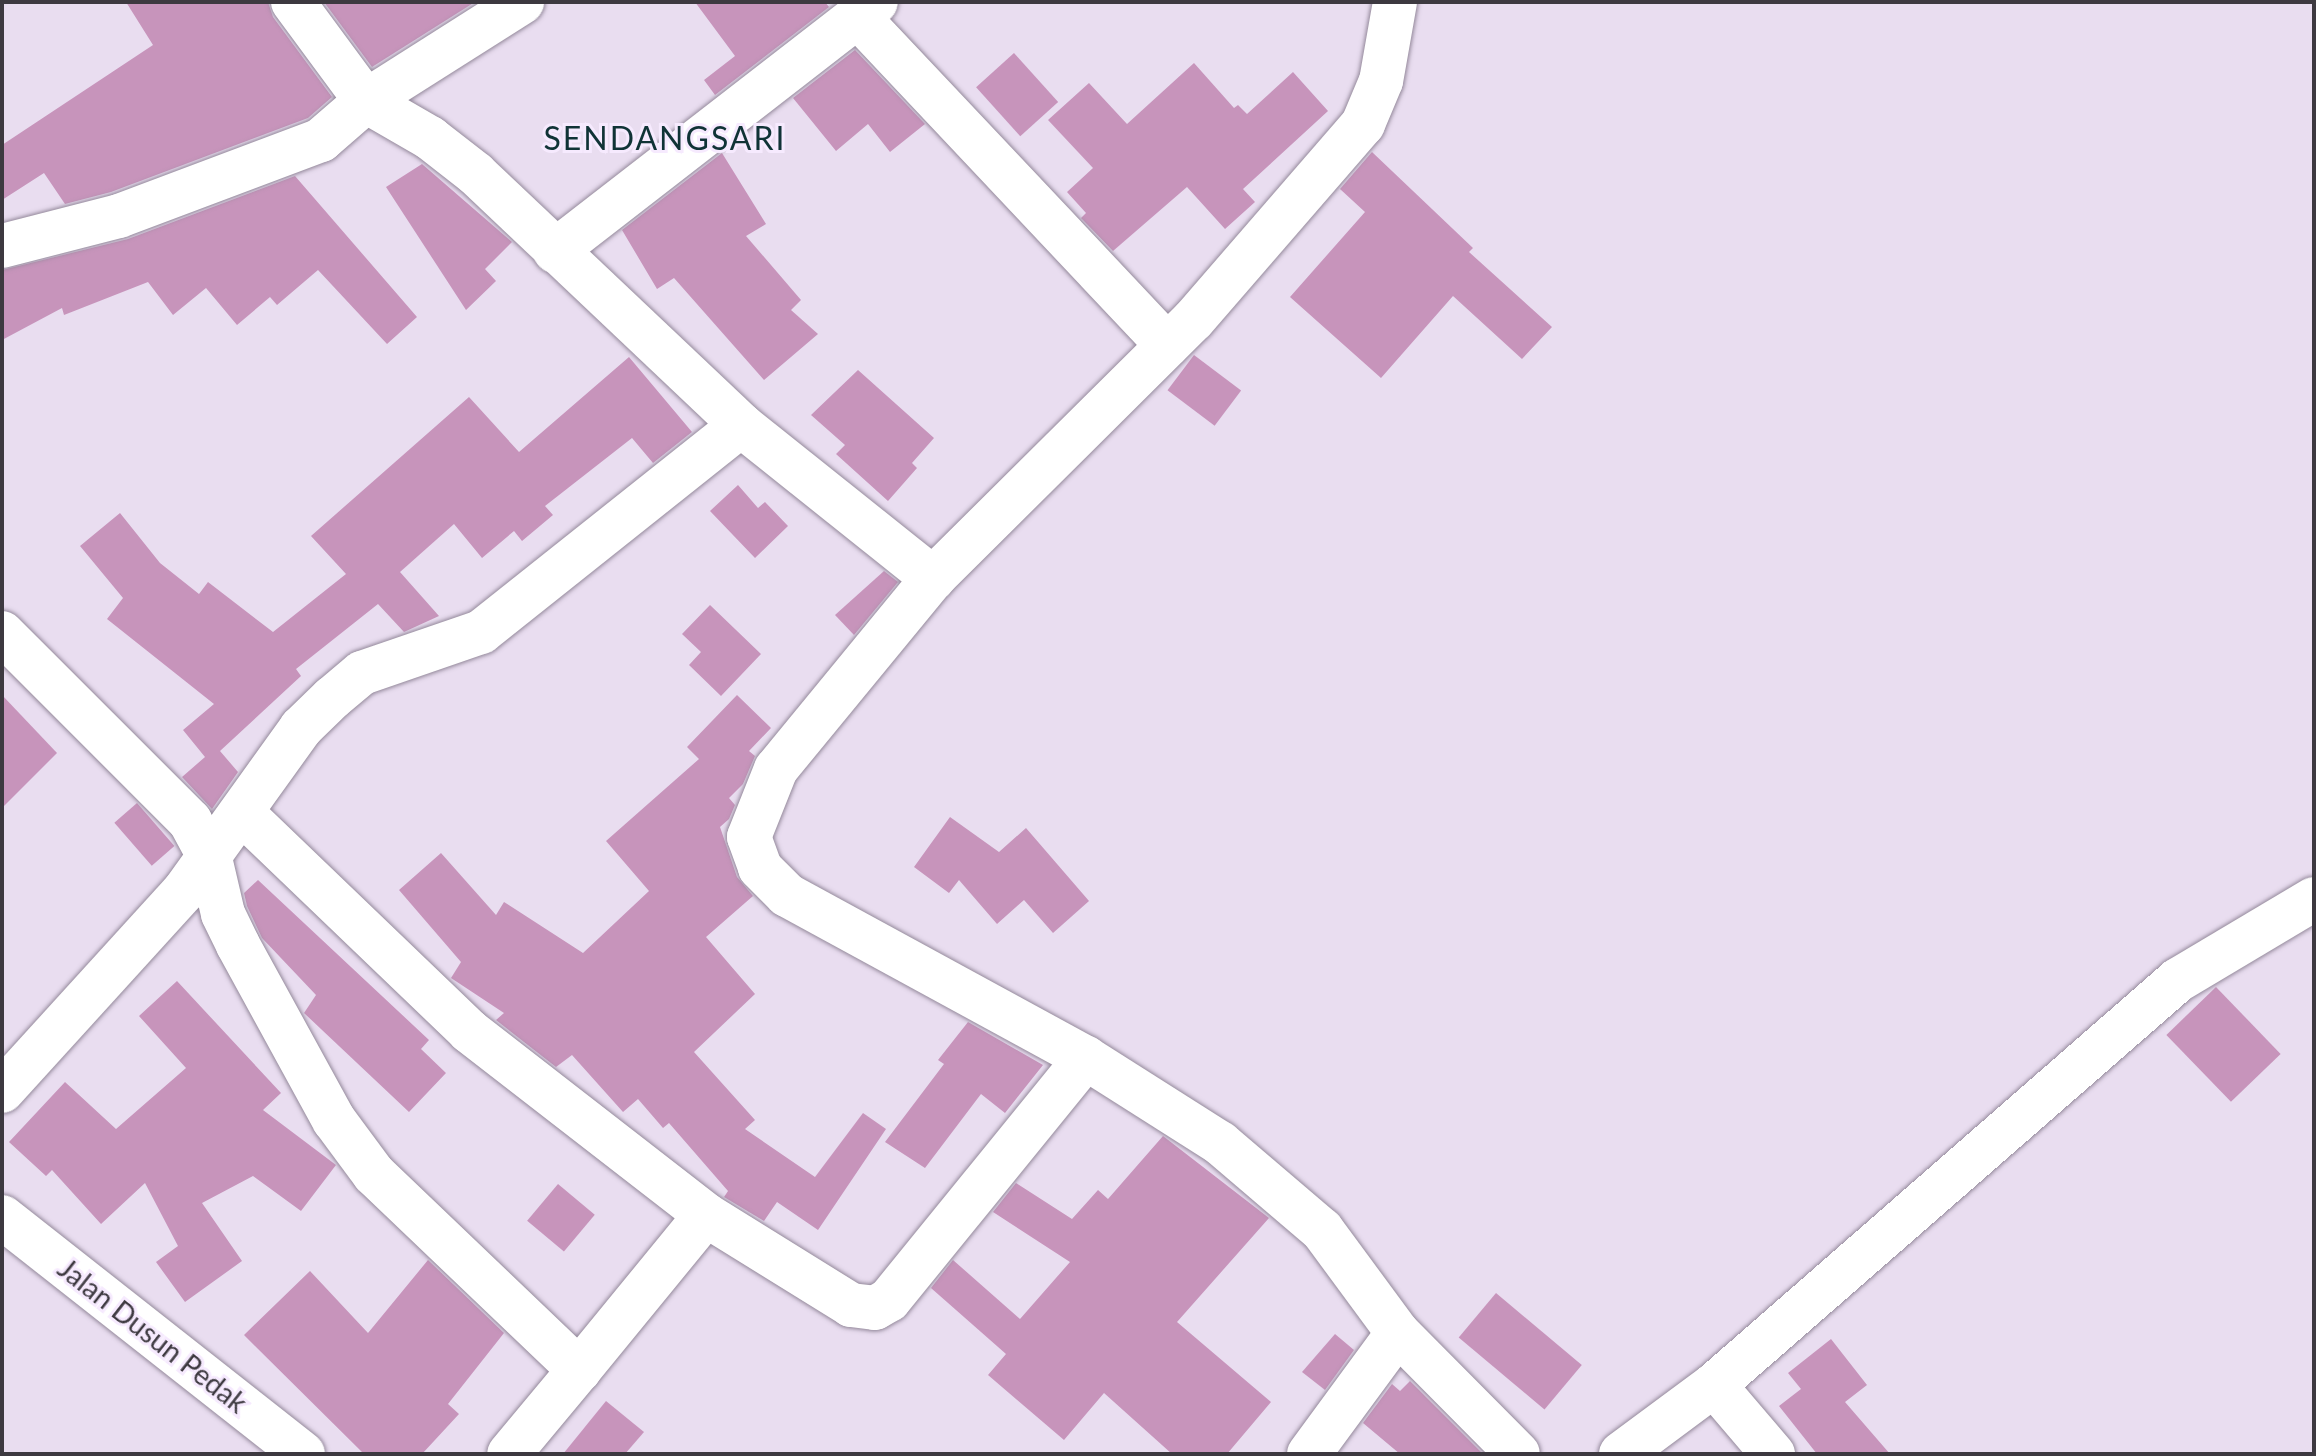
<!DOCTYPE html>
<html>
<head>
<meta charset="utf-8">
<style>
	body { margin:0 }
	#map { position:relative; width:2316px; height:1456px; overflow:hidden; background:#e9ddf0; font-family:Lato,sans-serif }
	div>[style] { position:absolute }
	.building>* { inset:0; background:#c794bb; transform-origin:0 0 }
	.roads { filter:drop-shadow(0 0 2px #94899b) drop-shadow(0 0 2px #94899b) }
	.street>* { height:44px; margin:-22px; padding:0 22px; transform-origin:22px; border-radius:22px; background:#fff }
	span { translate:-50% -50%; white-space:nowrap; text-align:center; line-height:1.15; -webkit-text-stroke:6px #f6eafe; paint-order:stroke }
	.street-label { font-size:28px; color:#3d3940 }
	.quarter-label { font-size:32px; color:#103336; letter-spacing:2px }
	.frame { position:absolute; inset:0; border:4px solid #3d3940; pointer-events:none }
</style>
</head>
<body>
<div id="map">
	<div class="building">
		<i style="clip-path:polygon(126px 2px,268px 2px,273px 17px,332px 97px,308px 118px,111px 192px,65px 204px,44px 173px,2px 200px,2px 145px,153px 45px)"></i>
		<i style="clip-path:polygon(324px 2px,475px 2px,372px 67px)"></i>
		<i style="clip-path:polygon(695px 2px,825px 2px,829px 7px,715px 95px,704px 80px,735px 56px)"></i>
		<i style="clip-path:polygon(855px 50px,925px 124px,890px 152px,868px 124px,836px 151px,793px 98px)"></i>
		<i style="left:1014px;top:53px;width:66px;height:51px;rotate:48deg"></i>
		<i style="clip-path:polygon(1194px 63px,1234px 108px,1238px 105px,1247px 114px,1293px 72px,1328px 111px,1243px 189px,1255px 202px,1225px 229px,1187px 187px,1113px 251px,1081px 218px,1086px 213px,1067px 192px,1093px 168px,1048px 120px,1089px 83px,1127px 124px)"></i>
		<i style="clip-path:polygon(1372px 152px,1473px 248px,1469px 252px,1552px 327px,1522px 359px,1453px 296px,1381px 378px,1290px 297px,1365px 212px,1340px 189px)"></i>
		<i style="clip-path:polygon(722px 153px,766px 224px,746px 236px,801px 300px,791px 310px,818px 334px,764px 380px,674px 278px,657px 289px,622px 230px)"></i>
		<i style="clip-path:polygon(422px 164px,512px 242px,485px 269px,496px 281px,466px 310px,386px 187px)"></i>
		<i style="clip-path:polygon(295px 176px,417px 317px,387px 344px,318px 270px,277px 305px,270px 297px,237px 325px,206px 288px,173px 315px,148px 282px,64px 315px,62px 308px,2px 340px,2px 270px,128px 239px)"></i>
		<i style="left:1194px;top:355px;width:59px;height:44px;rotate:37deg"></i>
		<i style="clip-path:polygon(629px 357px,692px 432px,653px 463px,632px 438px,545px 506px,553px 515px,522px 541px,514px 531px,482px 558px,454px 524px,400px 572px,439px 616px,404px 632px,378px 604px,296px 669px,301px 676px,220px 751px,238px 772px,212px 809px,182px 777px,205px 757px,183px 730px,214px 704px,107px 619px,123px 598px,80px 546px,120px 513px,160px 563px,199px 594px,208px 582px,273px 632px,346px 574px,311px 536px,469px 397px,519px 452px)"></i>
		<i style="clip-path:polygon(858px 370px,934px 438px,912px 463px,917px 468px,888px 501px,836px 454px,845px 445px,811px 415px)"></i>
		<i style="clip-path:polygon(738px 485px,758px 508px,765px 502px,788px 526px,755px 558px,710px 511px)"></i>
		<i style="clip-path:polygon(884px 571px,898px 582px,854px 635px,835px 615px)"></i>
		<i style="clip-path:polygon(710px 605px,761px 654px,721px 696px,689px 665px,701px 652px,682px 634px)"></i>
		<i style="clip-path:polygon(2px 695px,57px 753px,2px 808px)"></i>
		<i style="clip-path:polygon(737px 695px,771px 728px,749px 751px,755px 756px,743px 784px,729px 798px,735px 805px,729px 819px,720px 827px,737px 877px,753px 896px,706px 937px,755px 994px,694px 1052px,755px 1120px,745px 1129px,815px 1177px,863px 1113px,886px 1129px,818px 1230px,777px 1202px,764px 1221px,724px 1197px,728px 1191px,669px 1123px,663px 1128px,638px 1099px,623px 1112px,572px 1055px,556px 1067px,496px 1020px,504px 1013px,451px 978px,461px 962px,399px 890px,441px 853px,496px 915px,504px 902px,583px 953px,649px 891px,606px 841px,699px 759px,687px 747px)"></i>
		<i style="left:137px;top:803px;width:57px;height:30px;rotate:49deg"></i>
		<i style="clip-path:polygon(950px 817px,999px 852px,1026px 828px,1089px 901px,1053px 933px,1024px 900px,997px 924px,959px 880px,949px 893px,914px 867px)"></i>
		<i style="clip-path:polygon(258px 880px,429px 1040px,421px 1049px,446px 1073px,409px 1112px,304px 1013px,316px 995px,262px 938px,247px 906px,244px 893px)"></i>
		<i style="clip-path:polygon(177px 981px,281px 1093px,263px 1110px,336px 1165px,301px 1211px,253px 1176px,202px 1203px,242px 1261px,185px 1302px,156px 1262px,178px 1246px,145px 1183px,101px 1224px,52px 1170px,46px 1176px,9px 1142px,65px 1082px,116px 1129px,186px 1068px,139px 1016px)"></i>
		<i style="left:2216px;top:987px;width:93px;height:69px;rotate:46deg"></i>
		<i style="clip-path:polygon(968px 1022px,1043px 1065px,1005px 1113px,981px 1094px,925px 1168px,885px 1142px,944px 1064px,938px 1060px)"></i>
		<i style="clip-path:polygon(1163px 1136px,1269px 1218px,1177px 1322px,1271px 1402px,1227px 1454px,1172px 1454px,1104px 1393px,1064px 1440px,988px 1375px,1006px 1354px,931px 1288px,953px 1260px,1020px 1319px,1070px 1262px,993px 1212px,1016px 1183px,1072px 1219px,1098px 1190px,1108px 1199px)"></i>
		<i style="left:558px;top:1184px;width:48px;height:48px;rotate:40deg"></i>
		<i style="clip-path:polygon(428px 1260px,504px 1333px,448px 1404px,459px 1414px,422px 1454px,364px 1454px,244px 1335px,310px 1271px,368px 1333px)"></i>
		<i style="left:1496px;top:1293px;width:112px;height:58px;rotate:40deg"></i>
		<i style="clip-path:polygon(1335px 1334px,1354px 1350px,1325px 1390px,1302px 1372px)"></i>
		<i style="clip-path:polygon(1831px 1339px,1867px 1385px,1845px 1402px,1890px 1454px,1817px 1454px,1779px 1406px,1801px 1389px,1788px 1373px)"></i>
		<i style="clip-path:polygon(1410px 1381px,1483px 1454px,1400px 1454px,1363px 1423px,1392px 1384px,1400px 1391px)"></i>
		<i style="clip-path:polygon(606px 1401px,644px 1432px,625px 1454px,563px 1454px)"></i>
	</div>
	<div class="roads">
		<div class="street">
			<i style="left:293px;top:2px;width:123px;rotate:53.6deg"></i>
			<i style="left:366px;top:101px;width:74px;rotate:30deg"></i>
			<i style="left:430px;top:138px;width:58px;rotate:38deg"></i>
			<i style="left:476px;top:174px;width:365px;rotate:43.4deg"></i>
			<i style="left:741px;top:425px;width:246px;rotate:38.6deg"></i>
			<i style="left:1395px;top:2px;width:80px;rotate:100deg"></i>
			<i style="left:1381px;top:81px;width:47px;rotate:112.7deg"></i>
			<i style="left:1363px;top:124px;width:259px;rotate:130.9deg"></i>
			<i style="left:1193px;top:320px;width:366px;rotate:135.2deg"></i>
			<i style="left:933px;top:578px;width:247px;rotate:129.4deg"></i>
			<i style="left:776px;top:769px;width:73px;rotate:111.7deg"></i>
			<i style="left:749px;top:837px;width:33px;rotate:70deg"></i>
			<i style="left:760px;top:868px;width:38px;rotate:45deg"></i>
			<i style="left:787px;top:895px;width:341px;rotate:28.6deg"></i>
			<i style="left:1086px;top:1058px;width:159px;rotate:32.4deg"></i>
			<i style="left:1220px;top:1143px;width:134px;rotate:40.5deg"></i>
			<i style="left:1322px;top:1230px;width:128px;rotate:53.6deg"></i>
			<i style="left:1398px;top:1333px;width:170px;rotate:45.2deg"></i>
			<i style="left:858px;top:17px;width:451px;rotate:46.7deg"></i>
			<i style="left:2px;top:246px;width:121px;rotate:-14.4deg"></i>
			<i style="left:119px;top:216px;width:216px;rotate:-20.6deg"></i>
			<i style="left:321px;top:140px;width:60px;rotate:-40.9deg"></i>
			<i style="left:366px;top:101px;width:185px;rotate:-32.4deg"></i>
			<i style="left:555px;top:251px;width:406px;rotate:-37.8deg"></i>
			<i style="left:2px;top:633px;width:266px;rotate:45deg"></i>
			<i style="left:190px;top:821px;width:42px;rotate:61.6deg"></i>
			<i style="left:210px;top:858px;width:57px;rotate:76.9deg"></i>
			<i style="left:223px;top:914px;width:34px;rotate:64deg"></i>
			<i style="left:238px;top:945px;width:200px;rotate:61.3deg"></i>
			<i style="left:334px;top:1120px;width:67px;rotate:53.5deg"></i>
			<i style="left:374px;top:1174px;width:284px;rotate:43.7deg"></i>
			<i style="left:579px;top:1370px;width:109px;rotate:129.8deg"></i>
			<i style="left:242px;top:813px;width:315px;rotate:43.8deg"></i>
			<i style="left:469px;top:1031px;width:300px;rotate:37.8deg"></i>
			<i style="left:2px;top:1091px;width:270px;rotate:-47.7deg"></i>
			<i style="left:184px;top:891px;width:201px;rotate:-54.3deg"></i>
			<i style="left:301px;top:728px;width:43px;rotate:-44.1deg"></i>
			<i style="left:332px;top:698px;width:39px;rotate:-40deg"></i>
			<i style="left:362px;top:673px;width:126px;rotate:-19deg"></i>
			<i style="left:481px;top:632px;width:332px;rotate:-38.5deg"></i>
			<i style="left:2px;top:1217px;width:383px;rotate:38.2deg"></i>
			<i style="left:579px;top:1370px;width:200px;rotate:-50.7deg"></i>
			<i style="left:706px;top:1215px;width:171px;rotate:31.8deg"></i>
			<i style="left:851px;top:1305px;width:24px;rotate:7deg"></i>
			<i style="left:875px;top:1308px;width:16px;rotate:-30deg"></i>
			<i style="left:889px;top:1300px;width:312px;rotate:-50.9deg"></i>
			<i style="left:1714px;top:1385px;width:91px;rotate:49.5deg"></i>
			<i style="left:1309px;top:1454px;width:150px;rotate:-53.7deg"></i>
			<i style="left:1621px;top:1454px;width:116px;rotate:-36.6deg"></i>
			<i style="left:1714px;top:1385px;width:616px;rotate:-41.12deg"></i>
			<i style="left:2178px;top:980px;width:158px;rotate:-30.8deg"></i>
		</div>
	</div>
	<div class="street-label">
		<span style="left:153px;top:1335px;rotate:38deg">Jalan Dusun Pedak</span>
	</div>
	<div class="quarter-label">
		<span style="left:665px;top:138px">SENDANGSARI</span>
	</div>
	<div class="frame"></div>
</div>
</body>
</html>
